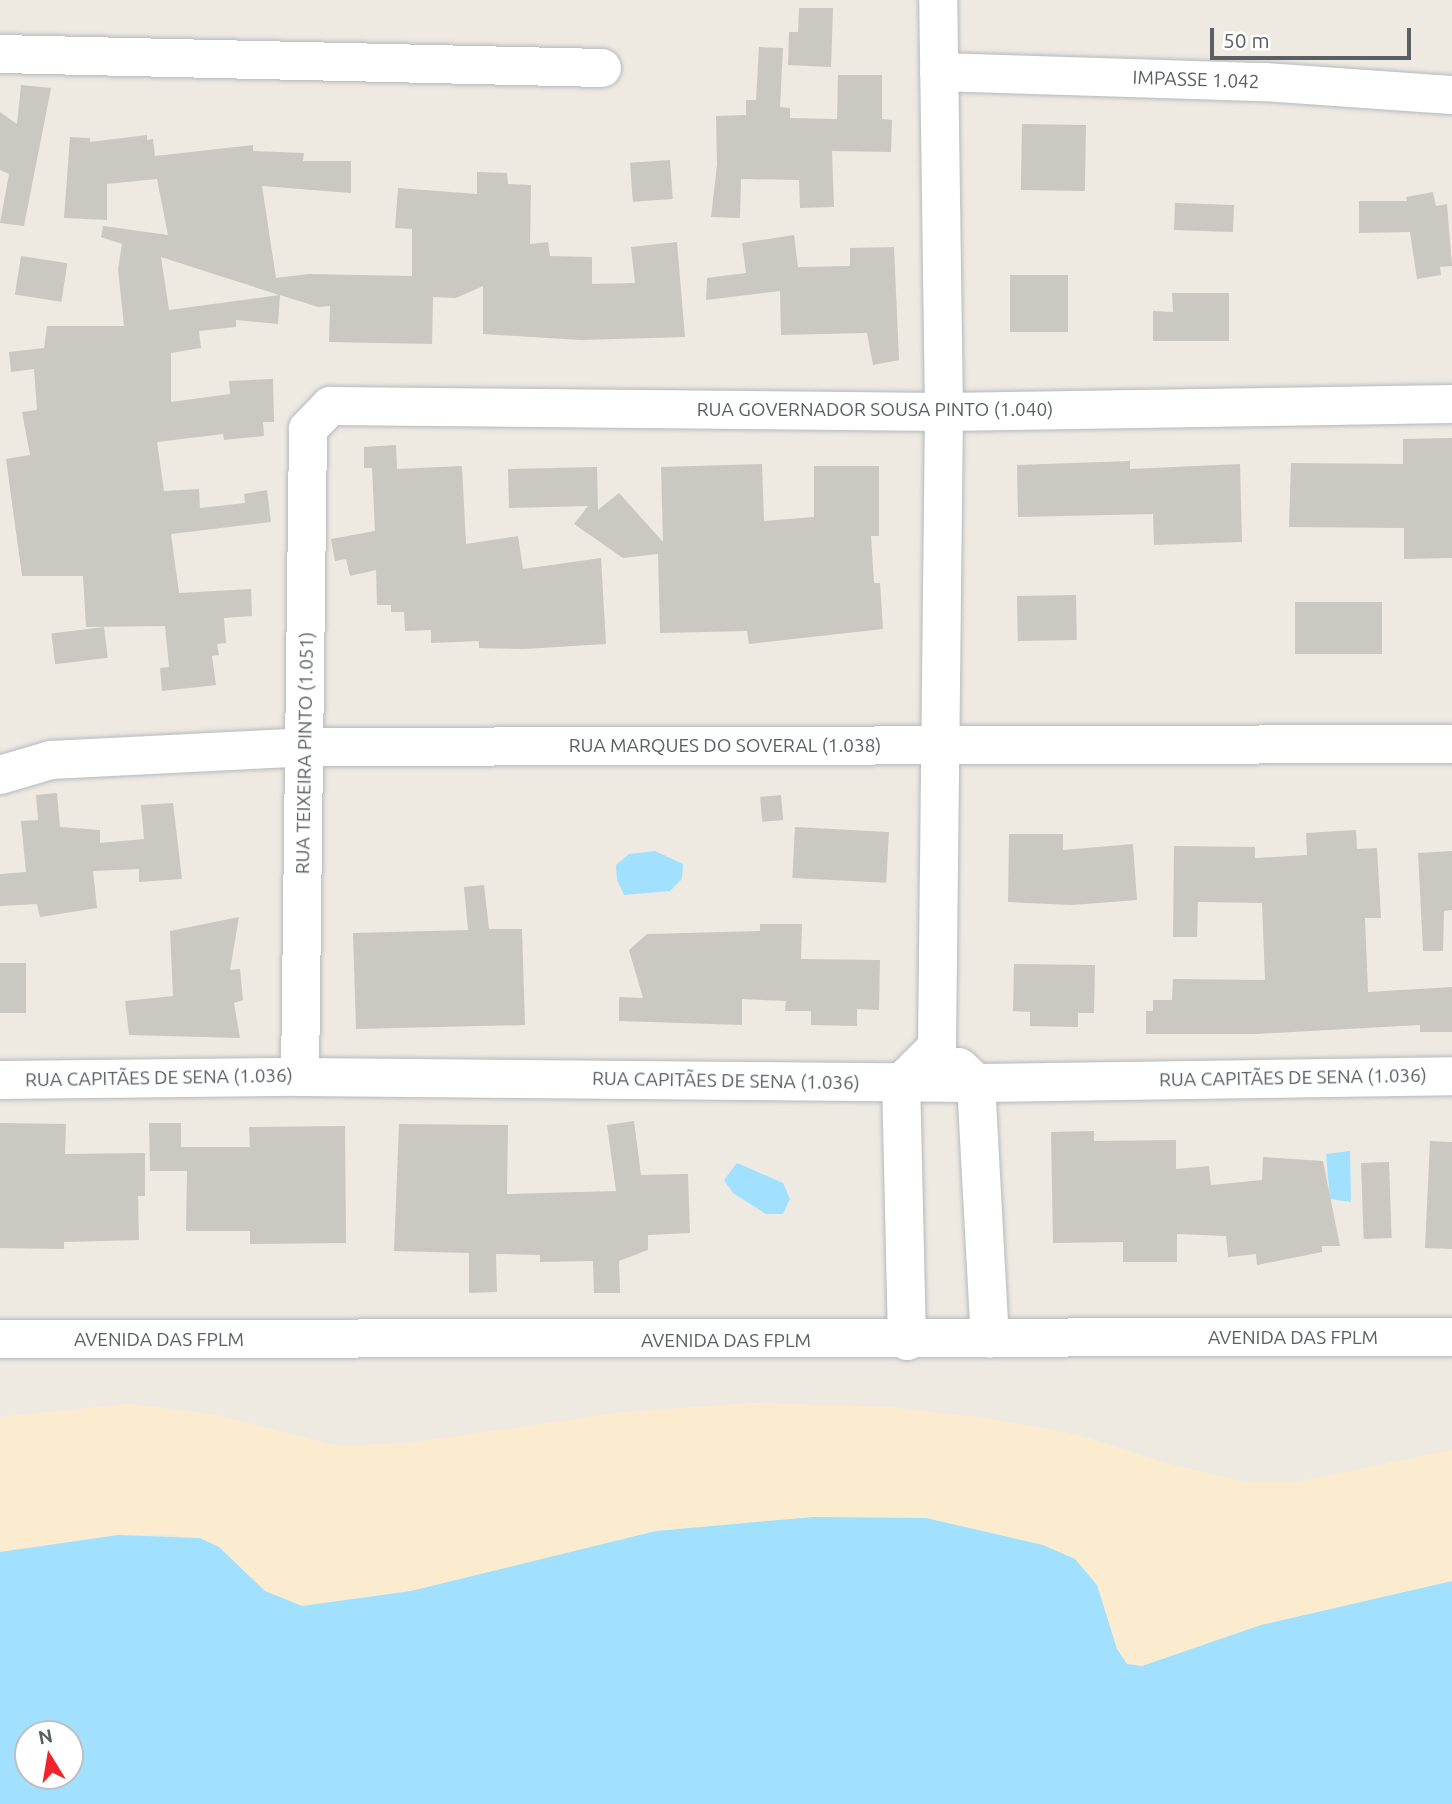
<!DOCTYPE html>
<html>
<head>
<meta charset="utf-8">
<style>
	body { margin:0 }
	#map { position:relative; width:1452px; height:1804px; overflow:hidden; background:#eeeae2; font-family:Ubuntu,sans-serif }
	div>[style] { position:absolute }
	.sand>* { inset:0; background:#fceccf }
	.water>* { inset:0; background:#a1e1ff }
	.building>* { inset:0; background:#cbc7c1; transform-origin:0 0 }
	.roads { filter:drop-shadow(0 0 2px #b5b9bd) drop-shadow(0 0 2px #b5b9bd) }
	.minor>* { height:38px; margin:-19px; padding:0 19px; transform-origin:19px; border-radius:19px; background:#fff }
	span { translate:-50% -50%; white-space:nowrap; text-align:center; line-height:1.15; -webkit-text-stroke:6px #fff; paint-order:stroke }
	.street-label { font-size:19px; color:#5a5f63 }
	.north { position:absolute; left:14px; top:1720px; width:70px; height:70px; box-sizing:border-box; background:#fff; border:2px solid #bdbfc1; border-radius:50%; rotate:349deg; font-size:19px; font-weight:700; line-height:28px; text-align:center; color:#5a5f63 }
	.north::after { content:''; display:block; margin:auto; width:24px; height:32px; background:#f1242c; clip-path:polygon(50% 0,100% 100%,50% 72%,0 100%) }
	.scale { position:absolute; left:1210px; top:28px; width:201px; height:32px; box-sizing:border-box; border:4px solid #5a5f63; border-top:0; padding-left:9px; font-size:21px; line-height:24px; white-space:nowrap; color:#5a5f63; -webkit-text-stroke:5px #fff; paint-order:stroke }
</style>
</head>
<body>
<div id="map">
	<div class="sand">
		<i style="clip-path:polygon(754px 1403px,888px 1407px,979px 1417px,1075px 1434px,1173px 1465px,1246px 1482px,1298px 1482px,1452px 1450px,1452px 1581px,1261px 1625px,1142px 1666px,1127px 1664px,1117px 1649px,1097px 1585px,411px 1591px,302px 1606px,265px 1591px,219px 1547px,173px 1534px,118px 1535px,0 1552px,0 1417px,128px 1404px,211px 1414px,338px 1446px,408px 1443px,625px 1412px)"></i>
	</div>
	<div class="water">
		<i style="clip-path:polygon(655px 851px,683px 864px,682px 879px,670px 891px,624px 895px,617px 880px,616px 865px,629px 854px)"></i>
		<i style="clip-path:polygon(1350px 1151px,1351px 1202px,1330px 1199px,1326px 1154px)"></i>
		<i style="clip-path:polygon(737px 1163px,783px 1183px,790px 1199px,783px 1214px,766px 1214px,733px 1193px,724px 1180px)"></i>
		<i style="clip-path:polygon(evenodd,813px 1517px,926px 1518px,1043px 1545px,1075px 1559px,1097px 1585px,1117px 1649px,1127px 1664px,1142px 1666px,1261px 1625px,1452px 1581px,1452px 1804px,0 1804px,0 1552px,118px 1535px,200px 1538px,219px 1547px,265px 1591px,302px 1606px,411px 1591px,656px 1531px,813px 1517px,28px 1734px,70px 1734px,70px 1776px,28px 1776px,28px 1734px)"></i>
	</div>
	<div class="building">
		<i style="clip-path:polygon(799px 8px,833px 8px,831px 67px,788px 65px,789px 32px,798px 32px)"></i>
		<i style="clip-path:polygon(759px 47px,783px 48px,780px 107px,790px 108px,790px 118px,837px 119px,838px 75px,882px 75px,882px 119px,892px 120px,891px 152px,832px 151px,834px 207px,800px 208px,799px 180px,741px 179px,740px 218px,711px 217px,717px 165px,716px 116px,746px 115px,746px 100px,756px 100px)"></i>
		<i style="clip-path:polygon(21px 85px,51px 88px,24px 226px,0 223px,9px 174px,0 170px,0 112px,17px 124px)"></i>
		<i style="left:1022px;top:124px;width:64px;height:66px;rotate:1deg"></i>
		<i style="clip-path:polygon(evenodd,147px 135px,147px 140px,153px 139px,155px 156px,253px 145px,253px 151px,304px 153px,303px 161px,351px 161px,351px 193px,262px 186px,276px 278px,309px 274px,412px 276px,412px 229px,395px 228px,398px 188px,477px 194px,477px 172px,507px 173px,508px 184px,531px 185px,530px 244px,548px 242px,550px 256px,592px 257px,592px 284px,635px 283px,631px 247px,677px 242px,685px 337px,581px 340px,483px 334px,483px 286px,456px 298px,433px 297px,432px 344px,329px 342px,330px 306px,318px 307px,280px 295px,278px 324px,236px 320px,236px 327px,199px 331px,201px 348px,171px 353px,171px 402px,230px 394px,229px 381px,273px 379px,274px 422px,263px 422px,264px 436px,224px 440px,223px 434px,157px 442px,164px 491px,199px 489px,200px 508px,245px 503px,244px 494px,267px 490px,271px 522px,171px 534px,179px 593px,251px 589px,252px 616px,224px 618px,226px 643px,217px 644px,219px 655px,212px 656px,216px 685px,162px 691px,160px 668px,169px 667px,165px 626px,86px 627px,83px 576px,22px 576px,6px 459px,30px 455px,22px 412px,37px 410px,34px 369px,11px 372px,9px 352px,44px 348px,47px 326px,124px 326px,118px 269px,122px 244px,101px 237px,103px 226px,168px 235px,157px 179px,107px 184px,107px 220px,64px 218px,70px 137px,90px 138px,90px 142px,147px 135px,161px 257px,279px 295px,280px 295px,169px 310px,161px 257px)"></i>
		<i style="left:670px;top:160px;width:39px;height:40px;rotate:86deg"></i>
		<i style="clip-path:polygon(1433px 192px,1436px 206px,1447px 204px,1452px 266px,1440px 267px,1441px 275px,1417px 279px,1410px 232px,1359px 233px,1359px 201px,1407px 201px,1406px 197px)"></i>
		<i style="left:1175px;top:203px;width:59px;height:27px;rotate:2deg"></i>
		<i style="clip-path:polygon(794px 235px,798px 267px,850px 266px,850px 248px,894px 247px,899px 360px,873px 365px,867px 333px,781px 335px,780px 291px,706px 300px,707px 278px,746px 273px,742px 243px)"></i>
		<i style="left:21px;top:256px;width:47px;height:39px;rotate:9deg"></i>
		<i style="left:1010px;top:275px;width:58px;height:57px"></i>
		<i style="clip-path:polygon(1172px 293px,1229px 293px,1229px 341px,1153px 341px,1153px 311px,1173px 312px)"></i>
		<i style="clip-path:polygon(1452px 438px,1452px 558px,1404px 559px,1404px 528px,1289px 527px,1291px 463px,1403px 464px,1403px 439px)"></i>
		<i style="clip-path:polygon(396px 445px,397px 469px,462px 466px,466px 544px,518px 536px,523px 569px,601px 558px,606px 644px,524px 649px,479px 648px,479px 641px,431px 643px,431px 630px,405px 631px,404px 612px,391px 612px,391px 605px,377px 605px,376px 570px,350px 576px,346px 559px,335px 561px,331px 539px,375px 531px,372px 468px,364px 468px,364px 447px)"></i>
		<i style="clip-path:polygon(1130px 461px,1130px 469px,1240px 464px,1242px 542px,1154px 545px,1153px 514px,1018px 517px,1017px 465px)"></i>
		<i style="clip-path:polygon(762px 464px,764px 521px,814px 517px,814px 466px,879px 466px,879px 536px,871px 536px,874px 583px,880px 583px,883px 629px,749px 644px,747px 631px,660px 633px,658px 554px,623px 558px,574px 524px,588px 506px,509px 508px,508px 469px,597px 467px,598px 510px,619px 493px,663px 542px,661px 467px)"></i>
		<i style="left:1076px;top:595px;width:45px;height:59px;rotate:89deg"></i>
		<i style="left:1295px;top:602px;width:87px;height:52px"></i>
		<i style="left:104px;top:627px;width:31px;height:53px;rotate:83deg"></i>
		<i style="clip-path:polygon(57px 793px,60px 827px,100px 830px,100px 843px,144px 839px,141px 805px,173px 803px,182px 879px,139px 882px,139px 869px,93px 871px,97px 908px,40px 917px,37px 904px,0 906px,0 874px,26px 872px,21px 821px,38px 820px,36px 795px)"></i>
		<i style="left:781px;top:795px;width:25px;height:21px;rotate:85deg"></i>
		<i style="left:795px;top:827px;width:94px;height:51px;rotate:3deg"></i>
		<i style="clip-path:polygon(1356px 830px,1357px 849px,1377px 848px,1381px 918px,1365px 918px,1368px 992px,1452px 987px,1452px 1032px,1420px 1032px,1420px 1025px,1255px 1034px,1146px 1034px,1146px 1011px,1153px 1011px,1153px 1000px,1172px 1000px,1173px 979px,1265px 980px,1262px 903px,1198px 902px,1197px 937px,1173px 937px,1174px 846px,1255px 847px,1255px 858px,1307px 855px,1306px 833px)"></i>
		<i style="clip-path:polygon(1009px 834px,1063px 834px,1063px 850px,1133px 844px,1137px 900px,1072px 905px,1008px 902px)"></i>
		<i style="clip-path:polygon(1452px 851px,1452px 910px,1444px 911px,1443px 951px,1423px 951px,1418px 853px)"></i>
		<i style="clip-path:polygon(484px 885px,489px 929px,522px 929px,525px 1025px,356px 1029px,353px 933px,468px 930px,464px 887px)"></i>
		<i style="clip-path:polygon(239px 917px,230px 970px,240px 969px,243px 1000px,234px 1003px,240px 1038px,129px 1035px,125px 1001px,173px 996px,170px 931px)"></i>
		<i style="clip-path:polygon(760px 924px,802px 924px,801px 959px,880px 960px,879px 1010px,857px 1009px,857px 1026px,811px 1025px,811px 1011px,785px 1011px,786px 1001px,742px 999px,742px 1025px,619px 1021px,619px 997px,643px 998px,629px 950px,647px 934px,760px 931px)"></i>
		<i style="left:0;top:963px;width:26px;height:50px"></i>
		<i style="clip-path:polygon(1014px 964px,1095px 965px,1094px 1013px,1078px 1013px,1078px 1027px,1030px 1026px,1030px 1012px,1013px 1011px)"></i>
		<i style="clip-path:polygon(634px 1121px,641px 1175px,688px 1174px,690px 1233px,648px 1235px,648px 1250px,619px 1261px,620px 1293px,594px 1293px,593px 1261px,540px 1262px,540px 1255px,496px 1254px,497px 1292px,469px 1293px,469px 1253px,394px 1251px,399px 1124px,508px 1125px,507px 1194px,616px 1191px,607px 1125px)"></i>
		<i style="clip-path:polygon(0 1123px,66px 1124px,65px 1154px,145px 1153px,145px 1196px,138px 1196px,139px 1240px,64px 1242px,64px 1249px,0 1248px)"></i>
		<i style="clip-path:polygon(149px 1123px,181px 1123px,181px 1147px,250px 1147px,249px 1127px,345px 1126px,346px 1243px,250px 1244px,250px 1231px,186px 1231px,187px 1171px,150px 1171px)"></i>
		<i style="clip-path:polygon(1094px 1131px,1094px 1141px,1176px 1140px,1176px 1169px,1209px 1166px,1211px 1185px,1262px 1180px,1263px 1157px,1323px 1161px,1340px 1246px,1322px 1246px,1322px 1252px,1257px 1265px,1256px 1254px,1228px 1257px,1226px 1236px,1177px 1234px,1177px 1262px,1123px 1262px,1123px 1242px,1053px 1243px,1051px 1132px)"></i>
		<i style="clip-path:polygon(1430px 1141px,1452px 1142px,1452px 1249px,1425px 1248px)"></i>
		<i style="left:1389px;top:1162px;width:76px;height:28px;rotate:88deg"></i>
	</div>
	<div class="roads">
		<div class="minor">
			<i style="left:0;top:54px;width:602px;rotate:1.33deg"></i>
			<i style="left:939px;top:72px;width:326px;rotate:1.8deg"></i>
			<i style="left:1265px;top:82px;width:187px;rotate:4deg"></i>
			<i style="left:0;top:775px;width:53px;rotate:-16.4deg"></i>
			<i style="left:51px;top:760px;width:254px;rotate:-2.9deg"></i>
			<i style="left:305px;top:747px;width:1147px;rotate:-0.15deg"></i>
			<i style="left:959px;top:1067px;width:23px;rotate:43deg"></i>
			<i style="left:976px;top:1083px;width:256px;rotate:86.9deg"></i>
			<i style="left:300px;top:1077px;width:648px;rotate:-89.29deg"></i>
			<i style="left:308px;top:429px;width:32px;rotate:-46deg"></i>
			<i style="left:330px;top:406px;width:614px;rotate:0.56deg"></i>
			<i style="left:944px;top:412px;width:508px;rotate:-0.9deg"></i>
			<i style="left:0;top:1080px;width:300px;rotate:-0.6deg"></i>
			<i style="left:300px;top:1077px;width:676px;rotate:0.51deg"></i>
			<i style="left:976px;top:1083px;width:476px;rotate:-0.8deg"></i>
			<i style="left:0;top:1339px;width:1452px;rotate:-0.08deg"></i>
			<i style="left:907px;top:1341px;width:258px;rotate:-91.3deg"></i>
			<i style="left:901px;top:1083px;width:51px;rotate:-45deg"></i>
			<i style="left:937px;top:1047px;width:635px;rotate:-89.37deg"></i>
			<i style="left:944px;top:412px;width:412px;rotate:-90.8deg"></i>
		</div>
	</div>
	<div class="street-label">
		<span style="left:1196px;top:80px;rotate:2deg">IMPASSE 1.042</span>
		<span style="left:875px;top:410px">RUA GOVERNADOR SOUSA PINTO (1.040)</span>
		<span style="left:725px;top:746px">RUA MARQUES DO SOVERAL (1.038)</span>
		<span style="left:305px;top:753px;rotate:-89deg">RUA TEIXEIRA PINTO (1.051)</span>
		<span style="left:159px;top:1078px;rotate:-1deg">RUA CAPITÃES DE SENA (1.036)</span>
		<span style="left:1293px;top:1078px;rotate:-1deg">RUA CAPITÃES DE SENA (1.036)</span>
		<span style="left:726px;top:1081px;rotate:1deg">RUA CAPITÃES DE SENA (1.036)</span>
		<span style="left:1293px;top:1338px">AVENIDA DAS FPLM</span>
		<span style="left:159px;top:1340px">AVENIDA DAS FPLM</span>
		<span style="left:726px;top:1341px">AVENIDA DAS FPLM</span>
	</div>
	<div class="north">N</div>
	<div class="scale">50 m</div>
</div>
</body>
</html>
